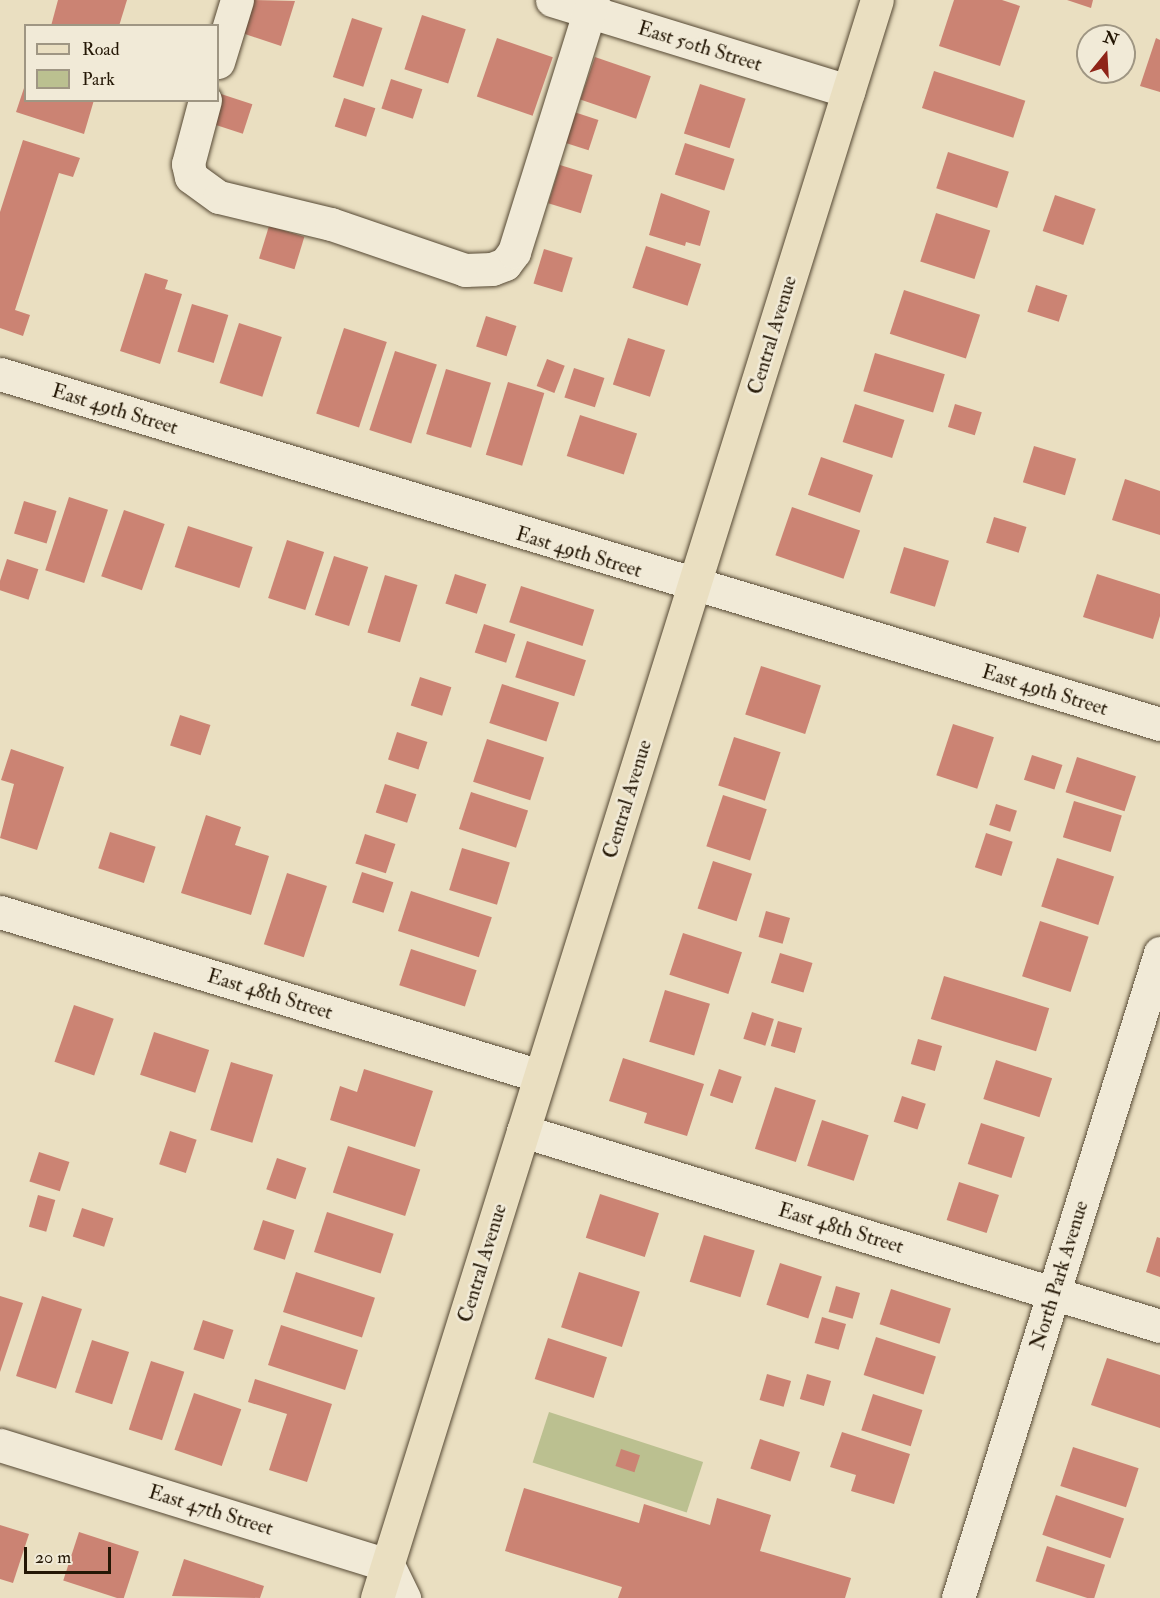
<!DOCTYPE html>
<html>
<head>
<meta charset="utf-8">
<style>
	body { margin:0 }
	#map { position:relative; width:1160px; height:1598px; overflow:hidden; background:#eadfc1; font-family:"IM FELL Double Pica",serif }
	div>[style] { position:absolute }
	.green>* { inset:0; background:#bbc090; transform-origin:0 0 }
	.building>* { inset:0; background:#cb8373; transform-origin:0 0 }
	.roads { filter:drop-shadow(0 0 2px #564934) drop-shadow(0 0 2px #564934) }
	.minor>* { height:33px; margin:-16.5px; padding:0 16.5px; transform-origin:16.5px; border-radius:16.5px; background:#f1ead7 }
	.major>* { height:33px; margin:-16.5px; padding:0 16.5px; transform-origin:16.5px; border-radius:16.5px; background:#eadfc1 }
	span { translate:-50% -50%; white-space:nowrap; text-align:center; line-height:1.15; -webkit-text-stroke:5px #f1ead7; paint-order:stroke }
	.street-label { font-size:20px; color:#241705 }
	.legend { position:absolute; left:24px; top:24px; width:195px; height:78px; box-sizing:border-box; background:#f1ead7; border:2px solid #9f9683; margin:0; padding:8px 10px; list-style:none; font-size:18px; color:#241705 }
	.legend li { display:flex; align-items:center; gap:12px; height:30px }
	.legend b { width:30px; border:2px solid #9f9683 }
	.north { position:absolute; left:1076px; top:24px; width:60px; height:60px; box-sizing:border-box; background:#f1ead7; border:2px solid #9f9683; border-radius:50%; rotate:18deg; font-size:16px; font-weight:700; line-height:24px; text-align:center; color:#241705 }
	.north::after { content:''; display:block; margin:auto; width:21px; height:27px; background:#8f2418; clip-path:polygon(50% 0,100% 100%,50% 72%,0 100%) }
	.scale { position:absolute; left:24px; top:1547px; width:87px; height:27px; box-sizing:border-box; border:3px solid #241705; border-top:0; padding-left:8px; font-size:18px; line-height:21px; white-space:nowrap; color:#241705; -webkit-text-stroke:4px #f1ead7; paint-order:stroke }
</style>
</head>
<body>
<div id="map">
	<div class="green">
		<i style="left:549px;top:1412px;width:162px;height:53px;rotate:18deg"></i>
	</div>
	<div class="building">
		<i style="clip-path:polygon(58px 0,127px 0,119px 26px,51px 26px)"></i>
		<i style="clip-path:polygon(249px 0,295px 1px,281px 46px,239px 32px)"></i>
		<i style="clip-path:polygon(954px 0,1002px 0,1020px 6px,1000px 66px,939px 46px)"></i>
		<i style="clip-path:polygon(1067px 0,1093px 0,1091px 8px)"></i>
		<i style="left:422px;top:15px;width:46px;height:57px;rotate:18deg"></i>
		<i style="left:352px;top:18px;width:32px;height:62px;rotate:18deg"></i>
		<i style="left:497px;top:38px;width:59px;height:62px;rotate:19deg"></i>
		<i style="clip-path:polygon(1156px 38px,1160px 40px,1160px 92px,1140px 86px)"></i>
		<i style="left:595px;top:57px;width:59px;height:45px;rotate:19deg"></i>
		<i style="left:934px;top:71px;width:96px;height:39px;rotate:18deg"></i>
		<i style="left:391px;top:79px;width:33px;height:31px;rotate:18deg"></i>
		<i style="left:700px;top:84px;width:48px;height:52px;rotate:18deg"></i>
		<i style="clip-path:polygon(25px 85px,26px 100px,94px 100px,84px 134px,16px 112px)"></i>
		<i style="left:221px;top:94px;width:33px;height:31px;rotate:18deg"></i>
		<i style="left:344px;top:98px;width:33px;height:30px;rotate:18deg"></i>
		<i style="left:568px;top:110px;width:32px;height:32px;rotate:18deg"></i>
		<i style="clip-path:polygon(23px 140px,80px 158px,73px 177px,59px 173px,15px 310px,30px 315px,23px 336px,0 328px,0 212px)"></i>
		<i style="left:685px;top:143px;width:52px;height:33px;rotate:18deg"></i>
		<i style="left:948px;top:152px;width:64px;height:38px;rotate:18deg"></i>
		<i style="left:560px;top:165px;width:34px;height:40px;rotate:17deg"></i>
		<i style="clip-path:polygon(661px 193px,710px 211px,700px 246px,686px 242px,685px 246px,649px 235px)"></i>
		<i style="left:1055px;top:195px;width:43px;height:38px;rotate:19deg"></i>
		<i style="left:936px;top:213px;width:57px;height:51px;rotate:18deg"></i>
		<i style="left:269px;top:226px;width:37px;height:34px;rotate:17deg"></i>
		<i style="left:646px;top:246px;width:58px;height:44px;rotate:18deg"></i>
		<i style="left:544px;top:249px;width:30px;height:36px;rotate:17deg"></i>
		<i style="clip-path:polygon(145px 273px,168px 280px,165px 289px,182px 294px,160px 364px,120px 351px)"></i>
		<i style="left:1036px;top:285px;width:33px;height:28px;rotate:18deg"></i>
		<i style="left:904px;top:290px;width:80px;height:46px;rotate:18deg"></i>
		<i style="left:192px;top:304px;width:38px;height:50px;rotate:17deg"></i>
		<i style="left:486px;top:316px;width:32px;height:32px;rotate:18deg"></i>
		<i style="left:239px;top:323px;width:45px;height:63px;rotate:18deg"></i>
		<i style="left:344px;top:328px;width:45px;height:90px;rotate:18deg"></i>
		<i style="left:628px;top:338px;width:39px;height:49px;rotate:18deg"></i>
		<i style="left:395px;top:351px;width:44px;height:83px;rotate:18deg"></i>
		<i style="left:875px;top:353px;width:73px;height:40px;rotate:17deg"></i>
		<i style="left:547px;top:359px;width:19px;height:29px;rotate:21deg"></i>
		<i style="left:574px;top:368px;width:32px;height:31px;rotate:18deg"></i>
		<i style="left:446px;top:369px;width:47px;height:68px;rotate:17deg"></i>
		<i style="left:508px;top:382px;width:38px;height:76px;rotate:17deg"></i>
		<i style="left:855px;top:404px;width:52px;height:40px;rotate:18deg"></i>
		<i style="left:955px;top:404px;width:28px;height:24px;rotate:17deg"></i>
		<i style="left:580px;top:415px;width:60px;height:43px;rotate:18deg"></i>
		<i style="left:1034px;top:446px;width:44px;height:38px;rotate:17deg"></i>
		<i style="left:821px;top:457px;width:55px;height:40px;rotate:19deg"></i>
		<i style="clip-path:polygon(1125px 479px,1160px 491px,1160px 535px,1112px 520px)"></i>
		<i style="left:69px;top:497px;width:41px;height:77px;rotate:18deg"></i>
		<i style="left:24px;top:501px;width:34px;height:34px;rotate:17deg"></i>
		<i style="left:792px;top:507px;width:72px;height:51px;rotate:19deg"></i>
		<i style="left:124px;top:510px;width:43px;height:70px;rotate:19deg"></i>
		<i style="left:994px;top:517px;width:34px;height:27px;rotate:17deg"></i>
		<i style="left:188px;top:526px;width:68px;height:43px;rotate:18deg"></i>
		<i style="left:287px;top:540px;width:39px;height:61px;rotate:18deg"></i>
		<i style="left:904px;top:547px;width:47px;height:48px;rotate:17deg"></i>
		<i style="left:334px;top:556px;width:36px;height:62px;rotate:18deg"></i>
		<i style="left:7px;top:559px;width:33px;height:32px;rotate:18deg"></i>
		<i style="left:455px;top:574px;width:33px;height:31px;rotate:18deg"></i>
		<i style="clip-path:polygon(1097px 574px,1160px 594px,1160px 616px,1153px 639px,1083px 617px)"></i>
		<i style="left:385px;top:575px;width:34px;height:60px;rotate:17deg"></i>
		<i style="left:521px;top:586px;width:77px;height:38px;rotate:18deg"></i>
		<i style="left:484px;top:624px;width:33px;height:30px;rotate:18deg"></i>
		<i style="left:527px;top:641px;width:62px;height:38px;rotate:18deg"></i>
		<i style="left:761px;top:666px;width:63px;height:51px;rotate:18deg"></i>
		<i style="left:420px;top:677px;width:33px;height:30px;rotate:18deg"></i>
		<i style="left:502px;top:684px;width:60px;height:41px;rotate:18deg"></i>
		<i style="left:180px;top:715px;width:32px;height:32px;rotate:18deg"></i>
		<i style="left:953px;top:724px;width:43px;height:54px;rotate:18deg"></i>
		<i style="left:397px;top:732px;width:32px;height:29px;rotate:18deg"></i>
		<i style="left:734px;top:737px;width:49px;height:51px;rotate:18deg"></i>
		<i style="left:487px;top:739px;width:60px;height:45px;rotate:18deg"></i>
		<i style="clip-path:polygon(11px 749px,64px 767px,37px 850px,0 838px,14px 784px,1px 780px)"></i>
		<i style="left:1032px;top:755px;width:32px;height:26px;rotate:18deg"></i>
		<i style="left:1077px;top:757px;width:62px;height:37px;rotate:18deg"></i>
		<i style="left:385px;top:784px;width:33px;height:30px;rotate:18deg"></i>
		<i style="left:471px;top:792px;width:60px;height:39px;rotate:18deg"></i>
		<i style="left:723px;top:795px;width:46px;height:54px;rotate:18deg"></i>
		<i style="left:1074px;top:801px;width:50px;height:38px;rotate:17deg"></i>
		<i style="left:996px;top:804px;width:22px;height:22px;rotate:18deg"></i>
		<i style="clip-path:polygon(206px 815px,241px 827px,235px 845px,269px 856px,251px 915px,181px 893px)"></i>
		<i style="left:110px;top:832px;width:48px;height:38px;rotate:18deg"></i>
		<i style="left:986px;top:833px;width:28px;height:36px;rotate:18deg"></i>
		<i style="left:365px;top:834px;width:32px;height:31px;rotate:18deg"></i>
		<i style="left:462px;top:848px;width:50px;height:44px;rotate:17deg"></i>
		<i style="left:1057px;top:858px;width:60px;height:51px;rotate:18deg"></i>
		<i style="left:713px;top:861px;width:41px;height:50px;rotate:18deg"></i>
		<i style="left:362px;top:872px;width:33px;height:32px;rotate:18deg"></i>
		<i style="left:287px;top:873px;width:42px;height:75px;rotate:18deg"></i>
		<i style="left:411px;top:891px;width:85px;height:42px;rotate:18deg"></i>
		<i style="left:766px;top:911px;width:25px;height:27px;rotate:16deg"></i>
		<i style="left:1040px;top:921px;width:51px;height:58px;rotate:18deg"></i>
		<i style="left:683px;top:933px;width:62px;height:44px;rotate:18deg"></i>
		<i style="left:411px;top:949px;width:69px;height:38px;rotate:18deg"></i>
		<i style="left:780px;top:953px;width:34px;height:31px;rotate:17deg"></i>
		<i style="left:944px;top:976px;width:110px;height:45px;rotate:17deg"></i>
		<i style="left:665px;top:990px;width:47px;height:54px;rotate:17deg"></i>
		<i style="left:74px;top:1005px;width:42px;height:60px;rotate:19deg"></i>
		<i style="left:752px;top:1012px;width:23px;height:28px;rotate:18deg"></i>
		<i style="left:778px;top:1021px;width:25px;height:26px;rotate:16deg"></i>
		<i style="left:154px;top:1032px;width:58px;height:45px;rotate:18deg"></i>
		<i style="left:918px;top:1039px;width:25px;height:26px;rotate:16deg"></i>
		<i style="clip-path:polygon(623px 1058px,704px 1084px,687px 1136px,644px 1123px,647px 1113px,609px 1101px)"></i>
		<i style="left:996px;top:1060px;width:59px;height:41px;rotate:18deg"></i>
		<i style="left:231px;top:1062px;width:44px;height:71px;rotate:17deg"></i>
		<i style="clip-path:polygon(364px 1069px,433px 1091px,415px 1147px,330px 1120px,340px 1086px,357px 1092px)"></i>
		<i style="left:719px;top:1069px;width:24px;height:28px;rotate:19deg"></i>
		<i style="left:775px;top:1087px;width:43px;height:65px;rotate:18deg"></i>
		<i style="left:902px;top:1096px;width:25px;height:27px;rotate:18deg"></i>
		<i style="left:822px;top:1120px;width:49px;height:48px;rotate:18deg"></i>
		<i style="left:981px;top:1123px;width:46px;height:43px;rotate:18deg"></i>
		<i style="left:170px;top:1131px;width:28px;height:35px;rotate:18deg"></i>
		<i style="left:348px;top:1146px;width:76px;height:49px;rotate:18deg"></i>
		<i style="left:39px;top:1152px;width:32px;height:31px;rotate:18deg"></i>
		<i style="left:277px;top:1158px;width:31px;height:33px;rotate:19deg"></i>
		<i style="left:959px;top:1182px;width:42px;height:40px;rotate:18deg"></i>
		<i style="left:600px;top:1194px;width:62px;height:46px;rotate:18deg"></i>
		<i style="left:38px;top:1195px;width:18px;height:33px;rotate:16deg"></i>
		<i style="left:82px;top:1208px;width:33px;height:30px;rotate:18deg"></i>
		<i style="left:327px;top:1212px;width:70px;height:42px;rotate:18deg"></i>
		<i style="left:263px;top:1220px;width:33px;height:31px;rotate:18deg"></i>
		<i style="left:704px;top:1235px;width:53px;height:49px;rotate:17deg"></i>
		<i style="clip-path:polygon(1157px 1237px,1160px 1238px,1160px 1277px,1146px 1272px)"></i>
		<i style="left:780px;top:1263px;width:44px;height:44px;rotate:18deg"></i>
		<i style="left:296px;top:1272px;width:83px;height:42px;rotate:18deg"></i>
		<i style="left:579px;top:1272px;width:64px;height:58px;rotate:18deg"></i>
		<i style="left:836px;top:1286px;width:25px;height:27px;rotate:16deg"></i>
		<i style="left:891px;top:1289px;width:63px;height:37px;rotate:18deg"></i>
		<i style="clip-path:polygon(0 1296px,23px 1303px,0 1372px)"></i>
		<i style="left:42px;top:1296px;width:42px;height:84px;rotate:18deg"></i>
		<i style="left:822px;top:1317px;width:25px;height:27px;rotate:16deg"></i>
		<i style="left:203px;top:1320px;width:32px;height:31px;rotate:18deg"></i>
		<i style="left:281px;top:1325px;width:81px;height:42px;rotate:18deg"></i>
		<i style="left:876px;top:1337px;width:63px;height:40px;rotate:18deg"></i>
		<i style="left:548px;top:1338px;width:62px;height:43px;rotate:18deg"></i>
		<i style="left:92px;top:1340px;width:39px;height:55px;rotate:18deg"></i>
		<i style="clip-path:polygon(1107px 1358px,1160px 1375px,1160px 1428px,1091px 1405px)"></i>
		<i style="left:151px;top:1361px;width:35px;height:72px;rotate:18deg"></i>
		<i style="left:767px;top:1374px;width:25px;height:27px;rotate:16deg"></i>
		<i style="left:807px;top:1374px;width:25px;height:26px;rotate:16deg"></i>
		<i style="clip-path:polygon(255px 1379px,332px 1404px,307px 1482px,269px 1470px,287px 1414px,248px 1402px)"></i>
		<i style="left:194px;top:1393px;width:50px;height:60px;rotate:19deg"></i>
		<i style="left:873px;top:1394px;width:52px;height:38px;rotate:18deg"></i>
		<i style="clip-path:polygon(842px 1432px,910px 1454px,894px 1504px,851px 1491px,856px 1475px,830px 1467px)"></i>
		<i style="left:760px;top:1439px;width:42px;height:31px;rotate:18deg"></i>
		<i style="left:1073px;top:1447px;width:69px;height:41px;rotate:18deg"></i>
		<i style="left:621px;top:1449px;width:20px;height:18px;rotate:18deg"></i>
		<i style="clip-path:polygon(524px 1488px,639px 1523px,644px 1504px,710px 1525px,717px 1498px,771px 1515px,760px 1551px,851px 1578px,845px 1598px,618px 1598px,622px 1587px,505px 1551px)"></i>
		<i style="left:1056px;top:1495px;width:72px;height:42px;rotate:19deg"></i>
		<i style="clip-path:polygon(0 1525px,29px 1534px,13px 1583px,0 1579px)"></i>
		<i style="left:79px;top:1532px;width:63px;height:51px;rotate:18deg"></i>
		<i style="left:1047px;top:1546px;width:61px;height:37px;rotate:18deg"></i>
		<i style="clip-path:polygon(184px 1559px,264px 1586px,260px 1598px,172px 1596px)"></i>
	</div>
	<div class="roads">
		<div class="minor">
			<i style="left:552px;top:0;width:310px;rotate:17.1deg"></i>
			<i style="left:218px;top:62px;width:65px;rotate:-73deg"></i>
			<i style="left:205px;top:100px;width:66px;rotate:104.9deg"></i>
			<i style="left:188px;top:164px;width:13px;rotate:77deg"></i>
			<i style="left:191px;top:177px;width:34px;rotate:36deg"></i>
			<i style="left:219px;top:197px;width:115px;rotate:13.6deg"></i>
			<i style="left:331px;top:224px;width:142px;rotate:18.9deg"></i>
			<i style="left:465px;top:270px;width:27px;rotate:-2deg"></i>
			<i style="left:492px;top:269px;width:14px;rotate:-21deg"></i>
			<i style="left:505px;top:264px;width:15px;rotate:-53deg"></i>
			<i style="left:514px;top:252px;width:264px;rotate:-72.6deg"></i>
			<i style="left:0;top:374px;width:1212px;rotate:16.79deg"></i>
			<i style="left:0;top:912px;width:564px;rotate:16.89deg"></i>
			<i style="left:523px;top:1131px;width:666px;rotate:17.02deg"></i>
			<i style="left:0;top:1445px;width:406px;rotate:17.2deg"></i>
			<i style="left:388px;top:1565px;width:37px;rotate:64deg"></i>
			<i style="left:958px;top:1598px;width:676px;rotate:-72.61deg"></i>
		</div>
		<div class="major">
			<i style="left:377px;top:1598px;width:1674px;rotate:-72.63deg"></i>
		</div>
	</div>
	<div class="street-label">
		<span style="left:700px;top:46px;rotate:17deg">East 50th Street</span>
		<span style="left:772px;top:335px;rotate:-73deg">Central Avenue</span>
		<span style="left:115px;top:409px;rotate:17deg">East 49th Street</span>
		<span style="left:579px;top:552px;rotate:17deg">East 49th Street</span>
		<span style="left:1045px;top:690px;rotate:17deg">East 49th Street</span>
		<span style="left:627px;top:799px;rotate:-73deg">Central Avenue</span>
		<span style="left:270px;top:994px;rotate:17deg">East 48th Street</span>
		<span style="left:841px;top:1228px;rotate:17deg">East 48th Street</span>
		<span style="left:482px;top:1263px;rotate:-73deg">Central Avenue</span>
		<span style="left:1059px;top:1275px;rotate:-73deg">North Park Avenue</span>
		<span style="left:211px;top:1510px;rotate:17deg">East 47th Street</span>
	</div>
	<ul class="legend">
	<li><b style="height:8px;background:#eadfc1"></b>Road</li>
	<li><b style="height:16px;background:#bbc090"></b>Park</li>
	</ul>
	<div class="north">N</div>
	<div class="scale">20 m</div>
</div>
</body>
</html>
